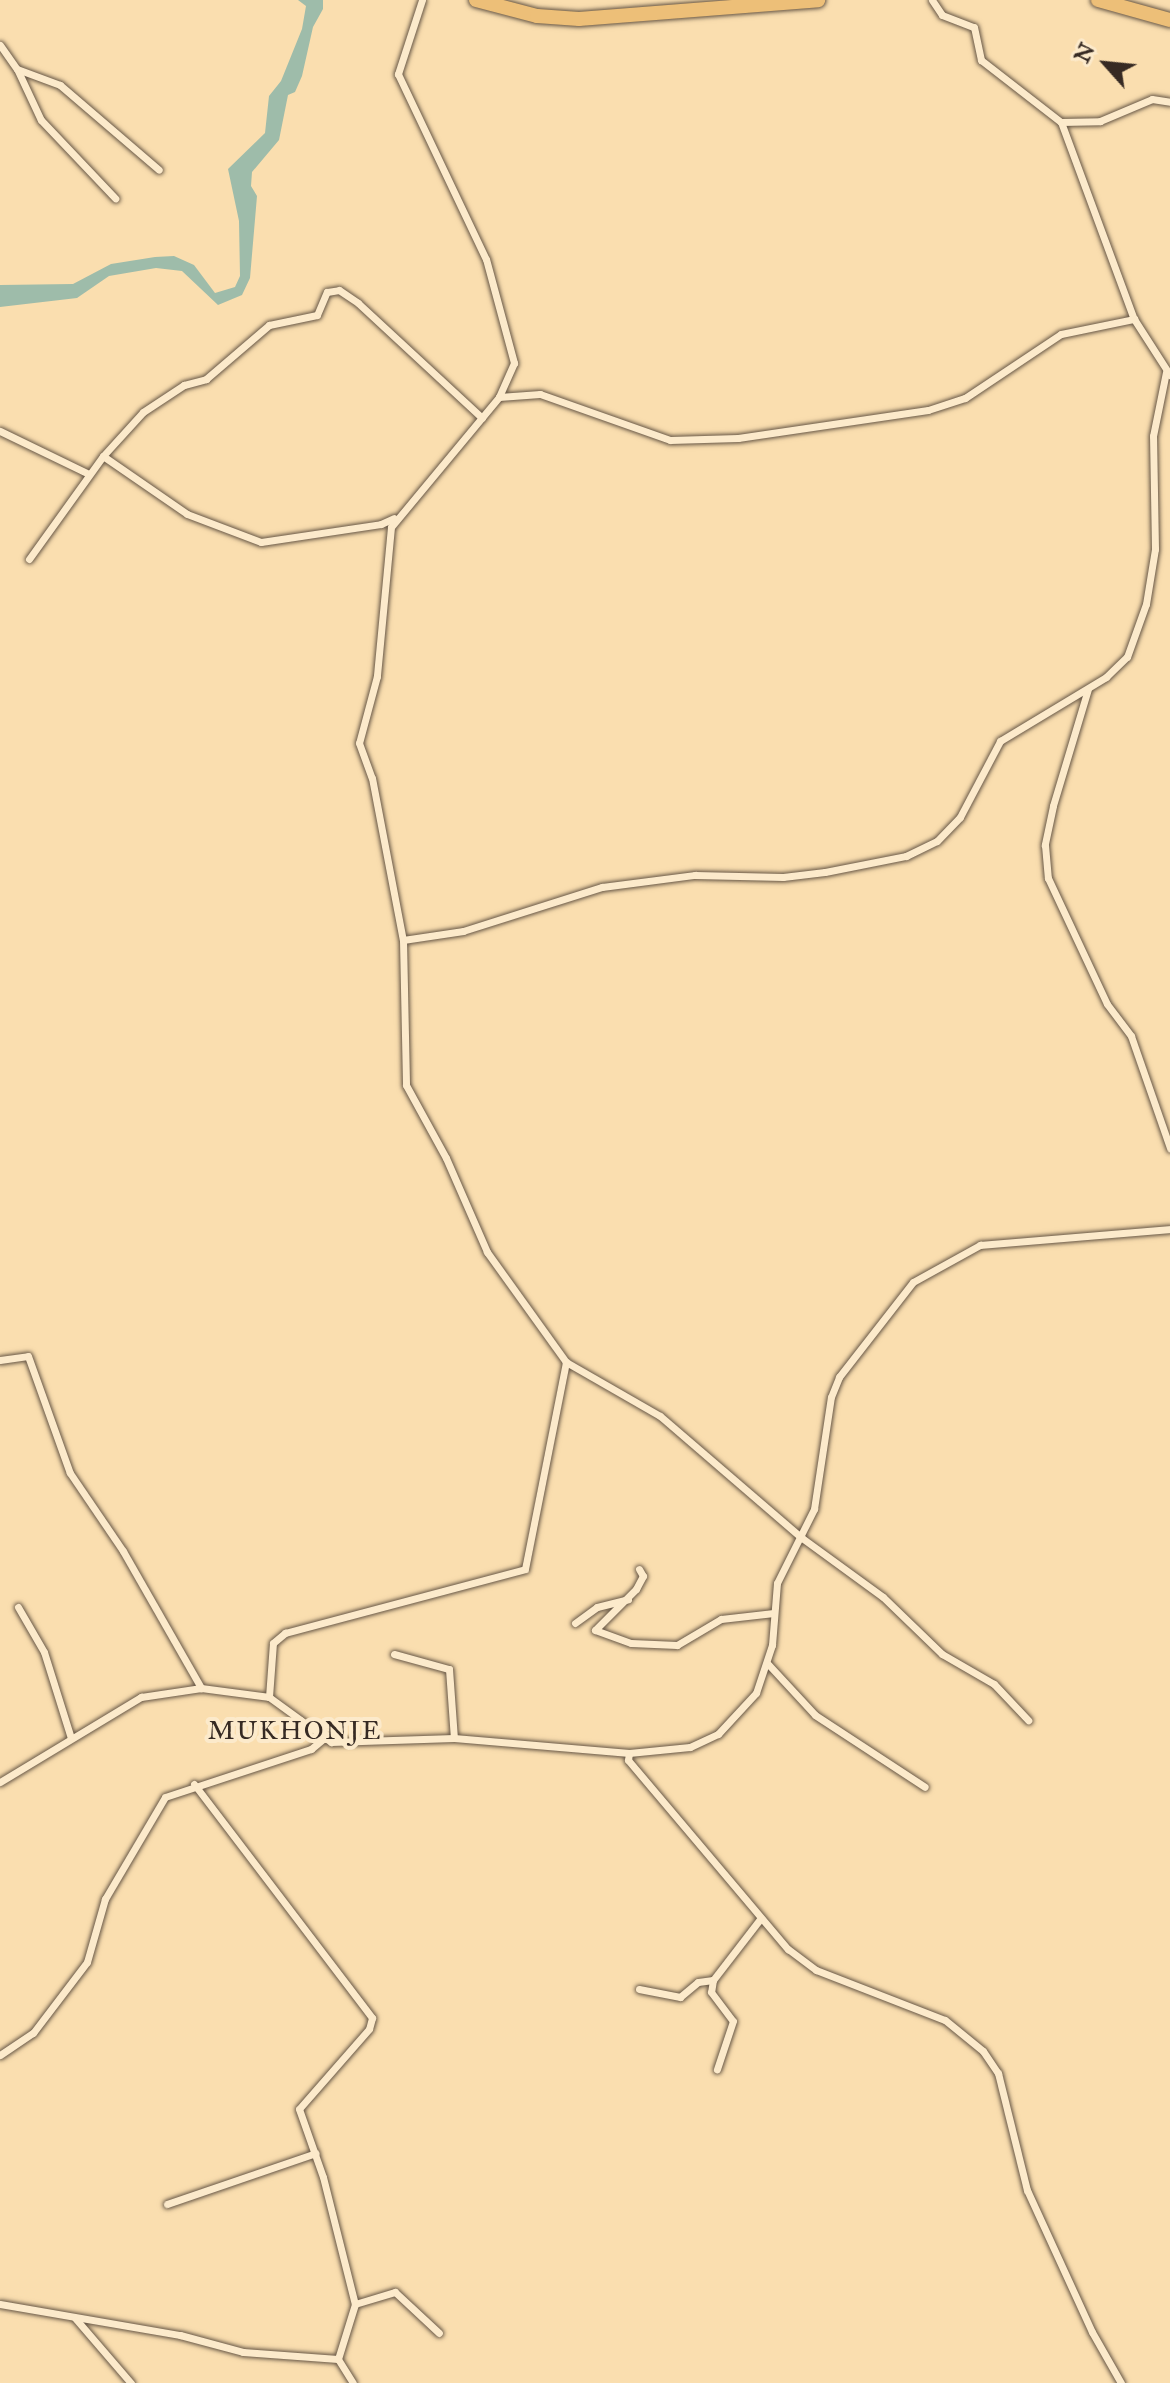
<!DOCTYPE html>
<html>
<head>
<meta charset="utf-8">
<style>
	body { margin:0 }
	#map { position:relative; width:1170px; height:2383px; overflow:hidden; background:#fadeaf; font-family:"IM FELL Great Primer",serif }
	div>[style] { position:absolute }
	.water>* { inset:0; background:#9ebcaa }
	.roads { filter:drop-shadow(0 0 2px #675746) drop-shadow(0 0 2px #675746) }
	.street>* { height:7px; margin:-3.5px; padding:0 3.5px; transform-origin:3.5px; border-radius:3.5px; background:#fceacb }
	.highway>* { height:14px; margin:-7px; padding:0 7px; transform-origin:7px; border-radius:7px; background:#edbf78 }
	span { translate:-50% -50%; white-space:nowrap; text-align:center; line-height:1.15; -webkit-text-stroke:8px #fceacb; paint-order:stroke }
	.quarter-label { font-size:26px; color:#362a23; letter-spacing:2px }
	.north { position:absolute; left:1066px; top:24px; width:80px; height:80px; -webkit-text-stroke:6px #fceacb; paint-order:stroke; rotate:297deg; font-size:22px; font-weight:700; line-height:32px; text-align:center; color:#362a23 }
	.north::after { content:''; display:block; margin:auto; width:28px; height:36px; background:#362a23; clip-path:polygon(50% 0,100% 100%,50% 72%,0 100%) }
</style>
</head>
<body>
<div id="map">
	<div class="water">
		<i style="clip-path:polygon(298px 0,323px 0,323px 9px,313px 27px,302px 76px,295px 92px,288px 95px,279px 140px,252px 172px,251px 186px,257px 196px,250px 278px,242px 295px,218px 305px,182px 271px,156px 268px,109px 276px,77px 298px,0 307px,0 285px,73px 284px,111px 264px,155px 257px,174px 256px,194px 265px,215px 293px,235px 287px,240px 276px,239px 221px,228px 169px,265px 133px,269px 96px,281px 81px,302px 29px,306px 6px)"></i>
	</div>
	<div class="roads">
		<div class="street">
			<i style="left:422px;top:0;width:78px;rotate:108deg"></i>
			<i style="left:398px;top:74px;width:205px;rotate:64.6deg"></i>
			<i style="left:486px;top:259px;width:108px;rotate:74.9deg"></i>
			<i style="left:514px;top:363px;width:37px;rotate:114deg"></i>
			<i style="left:499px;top:397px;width:169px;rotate:129.7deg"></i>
			<i style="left:391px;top:527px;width:150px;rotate:95.4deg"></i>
			<i style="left:377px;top:676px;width:69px;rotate:105deg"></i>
			<i style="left:359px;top:743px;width:37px;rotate:70deg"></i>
			<i style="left:372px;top:778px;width:165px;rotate:79.2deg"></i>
			<i style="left:403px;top:940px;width:145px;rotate:88.8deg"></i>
			<i style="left:406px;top:1085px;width:83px;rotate:61.3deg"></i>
			<i style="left:446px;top:1158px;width:103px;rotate:66.4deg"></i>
			<i style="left:487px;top:1252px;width:135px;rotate:54.3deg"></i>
			<i style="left:566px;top:1362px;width:108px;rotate:29.9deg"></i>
			<i style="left:660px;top:1416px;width:187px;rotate:40.7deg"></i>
			<i style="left:802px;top:1538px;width:100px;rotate:36.1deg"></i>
			<i style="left:883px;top:1597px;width:82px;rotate:44deg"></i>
			<i style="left:942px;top:1654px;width:60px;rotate:30deg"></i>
			<i style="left:994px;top:1684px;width:50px;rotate:46.6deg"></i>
			<i style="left:932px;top:0;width:18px;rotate:56deg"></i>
			<i style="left:942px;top:15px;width:34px;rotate:21deg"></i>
			<i style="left:974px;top:27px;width:34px;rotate:78deg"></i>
			<i style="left:981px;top:60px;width:101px;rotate:37.8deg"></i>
			<i style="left:1061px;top:122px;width:210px;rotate:69.7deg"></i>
			<i style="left:1134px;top:319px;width:67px;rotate:57.3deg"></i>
			<i style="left:0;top:45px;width:29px;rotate:55deg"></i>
			<i style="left:17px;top:69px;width:46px;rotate:20.4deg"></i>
			<i style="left:60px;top:85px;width:130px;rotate:40.6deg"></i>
			<i style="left:18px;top:71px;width:54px;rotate:64.9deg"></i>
			<i style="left:41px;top:120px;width:108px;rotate:46.5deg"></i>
			<i style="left:1061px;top:122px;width:39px;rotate:-1deg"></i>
			<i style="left:1100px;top:121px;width:56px;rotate:-22.9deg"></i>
			<i style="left:1152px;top:99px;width:18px;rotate:9deg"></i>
			<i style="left:499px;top:397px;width:41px;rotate:-4.2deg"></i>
			<i style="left:540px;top:394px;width:138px;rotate:19.5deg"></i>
			<i style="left:670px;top:440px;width:68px;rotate:-1.7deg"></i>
			<i style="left:738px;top:438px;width:192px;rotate:-8.4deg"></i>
			<i style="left:928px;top:410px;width:39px;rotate:-18deg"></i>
			<i style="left:965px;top:398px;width:115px;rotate:-33.7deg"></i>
			<i style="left:1061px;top:334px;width:75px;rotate:-11.6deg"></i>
			<i style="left:0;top:431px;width:99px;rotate:25.8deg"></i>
			<i style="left:103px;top:456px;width:102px;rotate:34.6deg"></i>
			<i style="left:187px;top:514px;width:79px;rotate:20.7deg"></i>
			<i style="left:261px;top:542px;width:121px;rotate:-8.5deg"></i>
			<i style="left:381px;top:524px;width:14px;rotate:-25deg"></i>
			<i style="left:29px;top:559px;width:127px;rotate:-54.3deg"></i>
			<i style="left:103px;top:456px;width:59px;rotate:-47.7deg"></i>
			<i style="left:143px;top:412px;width:49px;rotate:-33.4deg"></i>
			<i style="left:184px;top:385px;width:23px;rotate:-15deg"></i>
			<i style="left:206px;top:379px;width:83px;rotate:-40.6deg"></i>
			<i style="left:269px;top:325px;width:49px;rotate:-11.8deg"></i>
			<i style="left:317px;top:315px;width:25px;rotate:-67deg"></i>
			<i style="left:327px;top:292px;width:12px;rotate:-9deg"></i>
			<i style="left:339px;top:290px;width:23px;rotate:34deg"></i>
			<i style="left:358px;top:303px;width:169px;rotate:42.8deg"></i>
			<i style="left:1088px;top:689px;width:122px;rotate:106.7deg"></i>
			<i style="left:1053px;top:806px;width:40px;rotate:102deg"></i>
			<i style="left:1045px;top:845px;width:33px;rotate:85deg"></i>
			<i style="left:1048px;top:878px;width:139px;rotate:64.9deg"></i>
			<i style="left:1107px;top:1004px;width:40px;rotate:53deg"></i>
			<i style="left:1131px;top:1036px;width:119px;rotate:70.8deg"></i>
			<i style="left:403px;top:940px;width:61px;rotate:-8.5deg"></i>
			<i style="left:463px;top:931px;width:146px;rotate:-17.6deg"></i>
			<i style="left:602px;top:887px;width:94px;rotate:-7.4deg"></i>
			<i style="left:695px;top:875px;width:88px;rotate:1.3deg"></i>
			<i style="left:783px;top:877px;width:42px;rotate:-6.8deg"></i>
			<i style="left:825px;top:872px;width:83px;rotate:-11.2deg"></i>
			<i style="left:906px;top:856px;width:34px;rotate:-26deg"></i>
			<i style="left:937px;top:841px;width:33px;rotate:-46deg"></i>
			<i style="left:960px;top:817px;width:86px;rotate:-62.2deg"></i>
			<i style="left:1000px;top:741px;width:124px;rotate:-31.1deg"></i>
			<i style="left:1106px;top:677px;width:29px;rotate:-44deg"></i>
			<i style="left:1127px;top:657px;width:56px;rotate:-70.3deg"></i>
			<i style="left:1146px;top:604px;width:56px;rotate:-80.7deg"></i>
			<i style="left:1155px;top:549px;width:113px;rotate:-91deg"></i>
			<i style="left:1153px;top:436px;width:65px;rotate:-78.5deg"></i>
			<i style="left:0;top:1360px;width:28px;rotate:-8deg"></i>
			<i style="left:28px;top:1356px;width:124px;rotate:70.3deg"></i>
			<i style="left:70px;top:1473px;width:94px;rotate:55.8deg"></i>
			<i style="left:123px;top:1551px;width:158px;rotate:60.3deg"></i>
			<i style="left:18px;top:1607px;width:52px;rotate:60deg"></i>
			<i style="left:44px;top:1652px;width:90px;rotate:72.6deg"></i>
			<i style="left:575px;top:1623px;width:27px;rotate:-36deg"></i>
			<i style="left:597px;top:1607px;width:32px;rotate:-14deg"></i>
			<i style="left:595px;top:1630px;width:38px;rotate:20deg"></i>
			<i style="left:631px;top:1643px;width:46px;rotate:2.5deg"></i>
			<i style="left:677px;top:1645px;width:51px;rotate:-30.6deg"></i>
			<i style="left:721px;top:1619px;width:53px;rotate:-6.5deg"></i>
			<i style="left:595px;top:1630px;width:58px;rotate:-45deg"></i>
			<i style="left:636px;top:1589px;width:15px;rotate:-62deg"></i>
			<i style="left:643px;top:1576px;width:8px;rotate:-120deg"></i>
			<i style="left:394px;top:1654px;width:57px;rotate:15.3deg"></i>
			<i style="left:449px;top:1669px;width:69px;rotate:85.9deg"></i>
			<i style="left:768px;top:1664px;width:69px;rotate:47.3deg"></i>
			<i style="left:815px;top:1715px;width:131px;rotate:33.2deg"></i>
			<i style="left:269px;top:1697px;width:54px;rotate:-85.8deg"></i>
			<i style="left:273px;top:1643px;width:16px;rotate:-40deg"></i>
			<i style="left:285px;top:1633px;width:248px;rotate:-14.9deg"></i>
			<i style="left:525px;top:1569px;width:211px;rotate:-78.8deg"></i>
			<i style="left:629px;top:1753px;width:7px;rotate:98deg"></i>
			<i style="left:628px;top:1760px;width:248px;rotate:49.8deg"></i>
			<i style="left:788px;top:1949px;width:35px;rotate:37deg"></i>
			<i style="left:816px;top:1970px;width:138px;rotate:21.2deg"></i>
			<i style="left:945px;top:2020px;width:49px;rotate:39.2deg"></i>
			<i style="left:983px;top:2051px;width:27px;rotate:56deg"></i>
			<i style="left:998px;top:2073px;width:121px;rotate:76.1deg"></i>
			<i style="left:1027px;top:2190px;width:156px;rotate:65.4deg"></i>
			<i style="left:1092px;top:2332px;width:59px;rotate:60.4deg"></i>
			<i style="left:0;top:1782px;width:165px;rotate:-31.1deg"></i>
			<i style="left:141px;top:1697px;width:61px;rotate:-8.5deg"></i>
			<i style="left:201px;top:1688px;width:69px;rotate:7.5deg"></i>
			<i style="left:269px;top:1697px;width:77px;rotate:36deg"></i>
			<i style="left:331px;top:1742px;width:123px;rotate:-1.9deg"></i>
			<i style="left:454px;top:1738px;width:176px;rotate:4.9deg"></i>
			<i style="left:629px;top:1753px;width:61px;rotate:-5.6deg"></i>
			<i style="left:690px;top:1747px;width:31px;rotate:-25deg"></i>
			<i style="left:718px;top:1734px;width:56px;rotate:-47.2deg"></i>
			<i style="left:756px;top:1693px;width:51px;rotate:-71.6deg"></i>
			<i style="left:772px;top:1645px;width:62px;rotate:-85.4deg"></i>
			<i style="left:777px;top:1583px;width:83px;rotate:-63.4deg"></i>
			<i style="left:814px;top:1509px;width:113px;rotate:-81.4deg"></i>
			<i style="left:831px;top:1397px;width:22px;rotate:-68deg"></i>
			<i style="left:839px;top:1377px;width:120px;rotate:-52.1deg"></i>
			<i style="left:913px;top:1282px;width:77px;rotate:-28.9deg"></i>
			<i style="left:980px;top:1245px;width:191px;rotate:-4.8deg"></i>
			<i style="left:194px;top:1784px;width:294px;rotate:52.7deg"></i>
			<i style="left:372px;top:2018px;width:11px;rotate:105deg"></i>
			<i style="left:369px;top:2029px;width:106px;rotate:131.2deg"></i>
			<i style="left:299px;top:2109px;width:72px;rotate:70.6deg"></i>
			<i style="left:323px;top:2177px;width:131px;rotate:75.9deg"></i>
			<i style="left:713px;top:1980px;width:12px;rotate:99deg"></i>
			<i style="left:711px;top:1992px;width:36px;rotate:53deg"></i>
			<i style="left:733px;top:2021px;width:51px;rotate:108.4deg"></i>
			<i style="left:639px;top:1989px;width:42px;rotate:11deg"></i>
			<i style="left:680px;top:1997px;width:23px;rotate:-40deg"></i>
			<i style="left:698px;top:1982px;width:15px;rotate:-8deg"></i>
			<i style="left:713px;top:1980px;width:78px;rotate:-52.3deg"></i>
			<i style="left:0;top:2055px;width:40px;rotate:-34deg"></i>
			<i style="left:33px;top:2033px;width:89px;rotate:-52.7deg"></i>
			<i style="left:87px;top:1962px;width:66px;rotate:-74.1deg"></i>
			<i style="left:105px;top:1899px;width:118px;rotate:-59.5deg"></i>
			<i style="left:165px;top:1797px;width:154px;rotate:-18.2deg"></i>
			<i style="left:311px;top:1749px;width:16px;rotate:-40deg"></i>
			<i style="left:167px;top:2204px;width:157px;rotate:-18.9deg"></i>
			<i style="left:0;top:2304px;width:183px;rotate:9.8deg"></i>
			<i style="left:180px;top:2335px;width:65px;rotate:15.1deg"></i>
			<i style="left:243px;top:2352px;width:95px;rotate:4.2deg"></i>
			<i style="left:338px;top:2359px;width:28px;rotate:58deg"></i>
			<i style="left:75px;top:2318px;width:86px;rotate:49.3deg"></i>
			<i style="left:338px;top:2359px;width:58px;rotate:-72.8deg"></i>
			<i style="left:355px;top:2304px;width:42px;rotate:-16.7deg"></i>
			<i style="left:395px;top:2292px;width:60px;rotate:43deg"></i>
		</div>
		<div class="highway">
			<i style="left:476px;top:0;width:63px;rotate:14.7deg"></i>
			<i style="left:537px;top:16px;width:42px;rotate:4.1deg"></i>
			<i style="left:579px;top:19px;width:240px;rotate:-4.5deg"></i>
			<i style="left:1098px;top:0;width:75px;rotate:15.5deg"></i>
		</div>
	</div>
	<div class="quarter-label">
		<span style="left:295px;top:1731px">MUKHONJE</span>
	</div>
	<div class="north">N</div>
</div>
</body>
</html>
